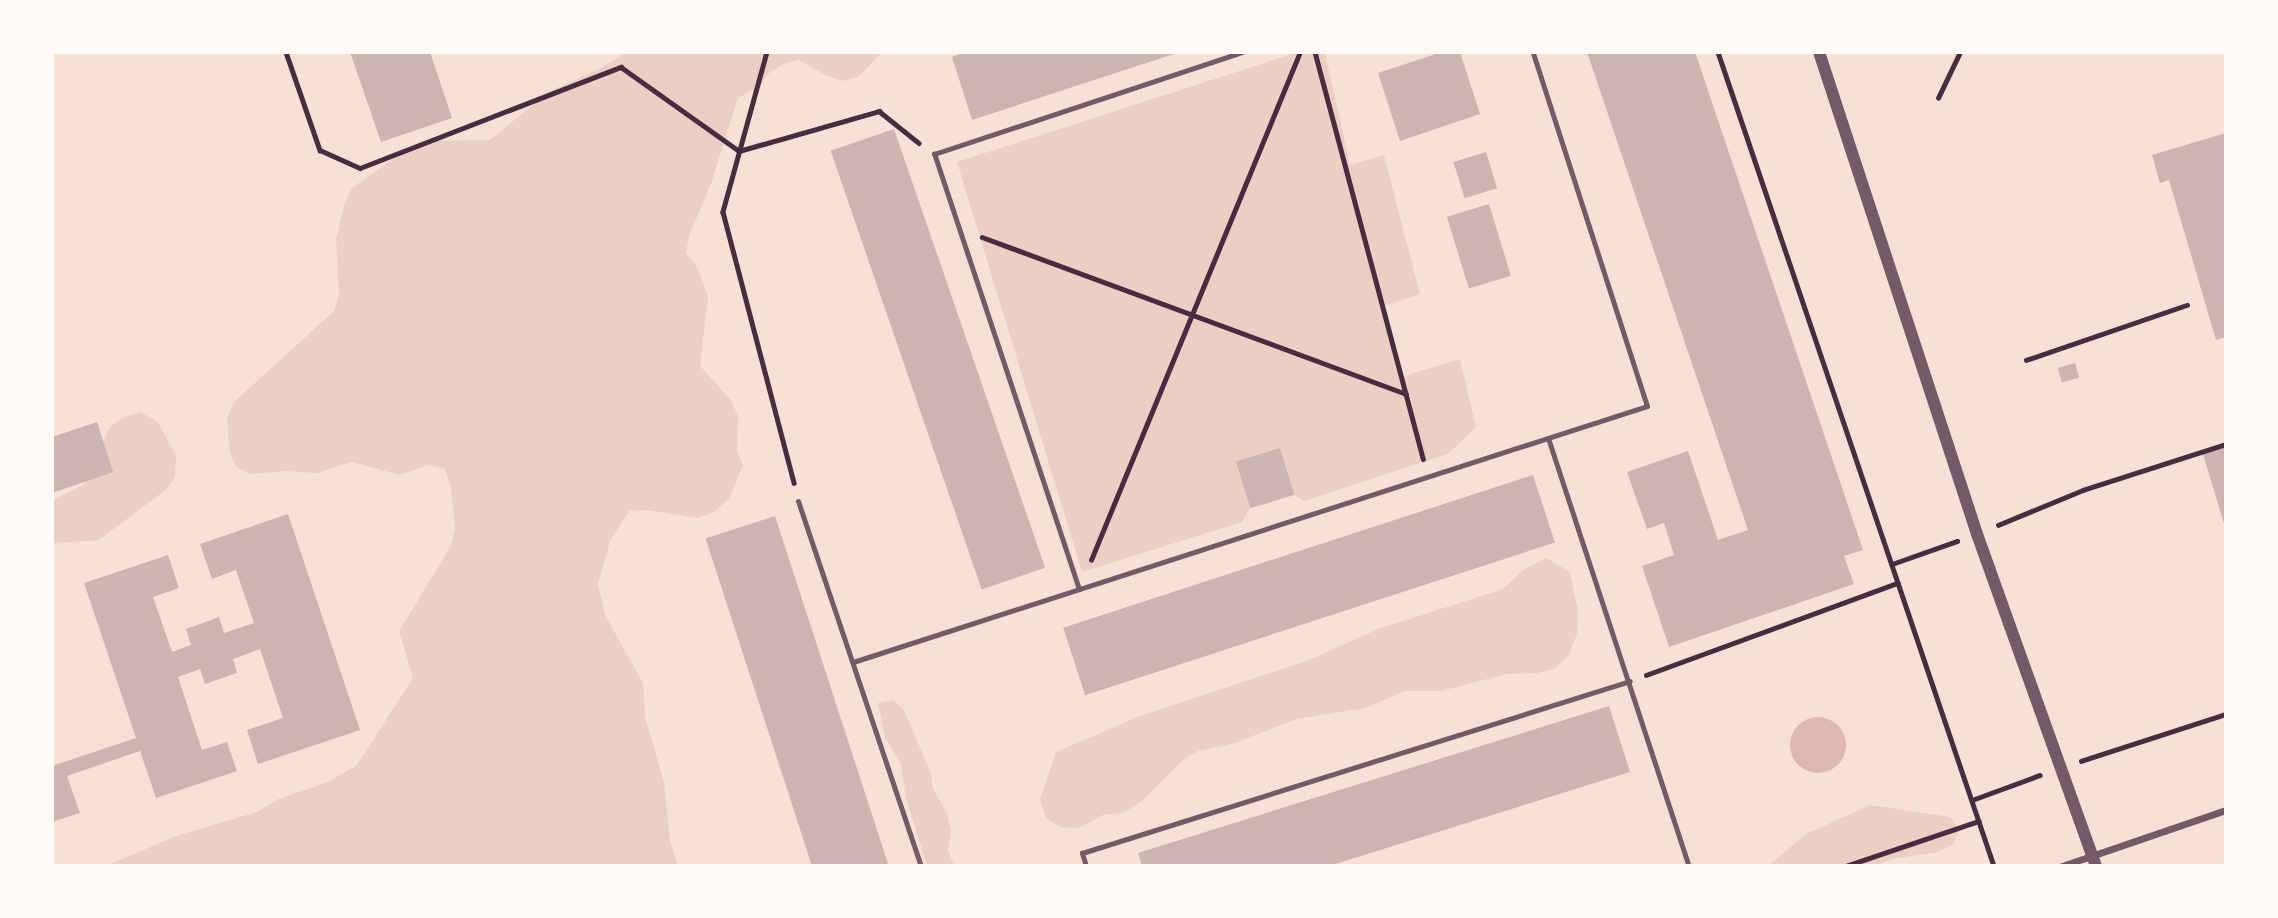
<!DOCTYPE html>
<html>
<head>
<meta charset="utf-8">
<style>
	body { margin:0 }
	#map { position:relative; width:2278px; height:918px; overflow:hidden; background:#f7e1d7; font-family:"DM Sans",sans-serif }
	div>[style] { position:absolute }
	.green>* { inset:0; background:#ebcfc5 }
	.water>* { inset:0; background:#dcb8b0 }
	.round { border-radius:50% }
	.building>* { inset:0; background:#ccb4b1; transform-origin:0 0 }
	.path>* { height:4.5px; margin:-2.25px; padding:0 2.25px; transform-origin:2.25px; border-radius:2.25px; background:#4a2c40 }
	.service>* { height:5px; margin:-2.5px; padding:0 2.5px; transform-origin:2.5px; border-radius:2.5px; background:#755966 }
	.minor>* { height:7px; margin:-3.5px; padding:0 3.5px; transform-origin:3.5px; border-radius:3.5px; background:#755966 }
	.tertiary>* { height:12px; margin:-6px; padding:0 6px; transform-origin:6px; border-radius:6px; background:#755966 }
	span { translate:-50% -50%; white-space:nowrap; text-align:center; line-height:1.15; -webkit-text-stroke:7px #fffaf5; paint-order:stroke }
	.frame { position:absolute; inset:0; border:54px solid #fffaf5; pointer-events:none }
</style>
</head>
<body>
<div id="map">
	<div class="green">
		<i style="clip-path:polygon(625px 53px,880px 54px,859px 76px,842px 81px,827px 76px,799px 60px,785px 63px,769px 73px,760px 86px,738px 98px,711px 184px,689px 236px,686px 253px,697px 267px,708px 296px,700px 366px,731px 400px,738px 416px,737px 451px,743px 465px,729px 499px,711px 514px,696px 518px,646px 510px,629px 511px,610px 541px,598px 584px,605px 615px,643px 683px,645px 717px,664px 782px,670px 841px,678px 865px,105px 866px,179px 835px,257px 812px,276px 800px,328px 782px,357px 765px,413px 678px,399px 631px,451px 546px,455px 528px,451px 487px,445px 469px,428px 465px,400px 475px,352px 462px,317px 473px,285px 471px,251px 474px,236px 467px,230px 453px,227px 418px,234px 402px,334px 311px,339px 295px,336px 239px,345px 202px,352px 188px,397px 156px,433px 141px,490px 140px,550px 91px,599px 69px)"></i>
		<i style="clip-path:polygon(1295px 53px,1325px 53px,1350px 165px,1384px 155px,1420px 294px,1381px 307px,1400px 377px,1460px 359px,1476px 427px,1448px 454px,1304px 501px,1294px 495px,1250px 508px,1242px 522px,1082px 572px,957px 162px)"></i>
		<i style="clip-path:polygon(140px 412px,158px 422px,176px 456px,175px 476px,167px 489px,99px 540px,53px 543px,53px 500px,83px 485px,110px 427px,124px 417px)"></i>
		<i style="clip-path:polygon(1546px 558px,1570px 572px,1578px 611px,1577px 634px,1569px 655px,1555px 668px,1538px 673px,1507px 674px,1441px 691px,1404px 691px,1366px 708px,1296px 719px,1232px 744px,1198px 751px,1184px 759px,1142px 801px,1123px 813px,1105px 814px,1079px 828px,1060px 827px,1046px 818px,1040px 799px,1056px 752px,1140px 716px,1307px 661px,1378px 629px,1503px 589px,1523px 570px)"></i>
		<i style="clip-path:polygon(893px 700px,904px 710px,930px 771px,933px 788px,948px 816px,951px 831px,948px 850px,954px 865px,927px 865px,906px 799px,901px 764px,885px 738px,878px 703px)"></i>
		<i style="clip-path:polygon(1870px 805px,1951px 817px,1959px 831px,1953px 844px,1938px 852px,1892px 859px,1878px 865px,1768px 866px,1806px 834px)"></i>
	</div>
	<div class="water">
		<i class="round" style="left:1790px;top:717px;width:56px;height:56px"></i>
	</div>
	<div class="building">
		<i style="clip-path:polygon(350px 52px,430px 52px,452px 118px,381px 142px)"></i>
		<i style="clip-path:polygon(965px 52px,1177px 52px,1177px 53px,972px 120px,952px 57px)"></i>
		<i style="clip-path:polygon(1442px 52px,1460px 52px,1480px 114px,1400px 141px,1378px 73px)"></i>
		<i style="clip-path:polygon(1587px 52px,1695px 52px,1863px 550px,1844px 556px,1854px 584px,1669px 647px,1642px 566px,1674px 555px,1664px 523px,1647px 529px,1627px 472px,1688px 451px,1718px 540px,1748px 530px)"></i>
		<i style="left:894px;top:129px;width:464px;height:67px;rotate:71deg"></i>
		<i style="clip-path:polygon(2226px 133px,2226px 337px,2216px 340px,2169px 180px,2160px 183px,2152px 155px)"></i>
		<i style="left:1486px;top:152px;width:38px;height:34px;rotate:73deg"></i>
		<i style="left:1489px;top:204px;width:75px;height:44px;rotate:73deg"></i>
		<i style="left:2075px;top:363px;width:15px;height:18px;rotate:74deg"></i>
		<i style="clip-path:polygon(97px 422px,113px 472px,52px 493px,52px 437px)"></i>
		<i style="clip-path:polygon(2226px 447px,2226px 527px,2225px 527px,2203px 454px)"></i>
		<i style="left:1280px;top:448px;width:49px;height:46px;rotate:73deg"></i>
		<i style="left:1533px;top:475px;width:71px;height:494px;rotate:72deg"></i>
		<i style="clip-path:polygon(288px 514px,360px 730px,258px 764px,247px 730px,283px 718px,260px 649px,233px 659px,237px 673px,205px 684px,200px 669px,178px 677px,202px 750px,227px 742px,237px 771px,156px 798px,140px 751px,67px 776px,80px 813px,52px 822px,52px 766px,136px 738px,84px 583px,168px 555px,179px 588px,153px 597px,172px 652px,191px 645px,186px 629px,219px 617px,224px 633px,254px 623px,236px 570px,212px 579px,200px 544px)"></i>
		<i style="left:775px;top:516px;width:368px;height:73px;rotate:72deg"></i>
		<i style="clip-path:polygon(1609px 706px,1630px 772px,1329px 866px,1142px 866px,1138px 853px)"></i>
	</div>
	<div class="path">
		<i style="left:286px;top:52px;width:104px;rotate:70.9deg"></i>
		<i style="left:320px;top:150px;width:44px;rotate:24.2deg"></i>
		<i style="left:360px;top:168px;width:280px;rotate:-21.2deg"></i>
		<i style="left:621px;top:67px;width:145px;rotate:35.4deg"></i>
		<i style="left:739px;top:151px;width:146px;rotate:-15.9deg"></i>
		<i style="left:879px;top:111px;width:51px;rotate:38.7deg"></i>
		<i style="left:767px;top:52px;width:166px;rotate:105.4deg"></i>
		<i style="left:723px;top:212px;width:280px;rotate:75.3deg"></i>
		<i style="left:1315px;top:52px;width:421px;rotate:75.1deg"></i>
		<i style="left:1718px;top:52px;width:860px;rotate:71.27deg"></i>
		<i style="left:1938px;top:98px;width:51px;rotate:-64.4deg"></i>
		<i style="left:982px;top:237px;width:452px;rotate:20.3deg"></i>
		<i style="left:2026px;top:360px;width:170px;rotate:-18.9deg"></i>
		<i style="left:1998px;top:525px;width:92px;rotate:-22.4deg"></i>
		<i style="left:2083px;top:490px;width:150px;rotate:-17.8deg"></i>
		<i style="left:1091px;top:560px;width:549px;rotate:-67.64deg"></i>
		<i style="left:1892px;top:564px;width:69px;rotate:-19.5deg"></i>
		<i style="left:1646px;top:675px;width:268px;rotate:-20.1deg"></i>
		<i style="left:2081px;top:761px;width:152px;rotate:-18deg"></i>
		<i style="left:1972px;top:800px;width:72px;rotate:-20.2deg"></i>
		<i style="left:1846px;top:866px;width:140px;rotate:-18.7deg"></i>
	</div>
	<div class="service">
		<i style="left:1548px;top:438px;width:451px;rotate:71.8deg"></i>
		<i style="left:798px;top:501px;width:385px;rotate:71.4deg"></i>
		<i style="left:1079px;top:589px;width:459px;rotate:-108.4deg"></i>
		<i style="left:934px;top:154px;width:325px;rotate:-18.3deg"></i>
		<i style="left:853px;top:662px;width:834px;rotate:-17.87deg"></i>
		<i style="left:1647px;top:406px;width:372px;rotate:-107.9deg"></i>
		<i style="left:1086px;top:866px;width:14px;rotate:-107deg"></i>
		<i style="left:1082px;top:853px;width:574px;rotate:-17.43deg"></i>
	</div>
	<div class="minor">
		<i style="left:2062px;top:866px;width:173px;rotate:-18.9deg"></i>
	</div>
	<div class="tertiary">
		<i style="left:1819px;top:52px;width:507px;rotate:71.85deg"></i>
		<i style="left:1977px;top:534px;width:353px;rotate:70.3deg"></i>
	</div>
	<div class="frame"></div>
</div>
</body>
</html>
